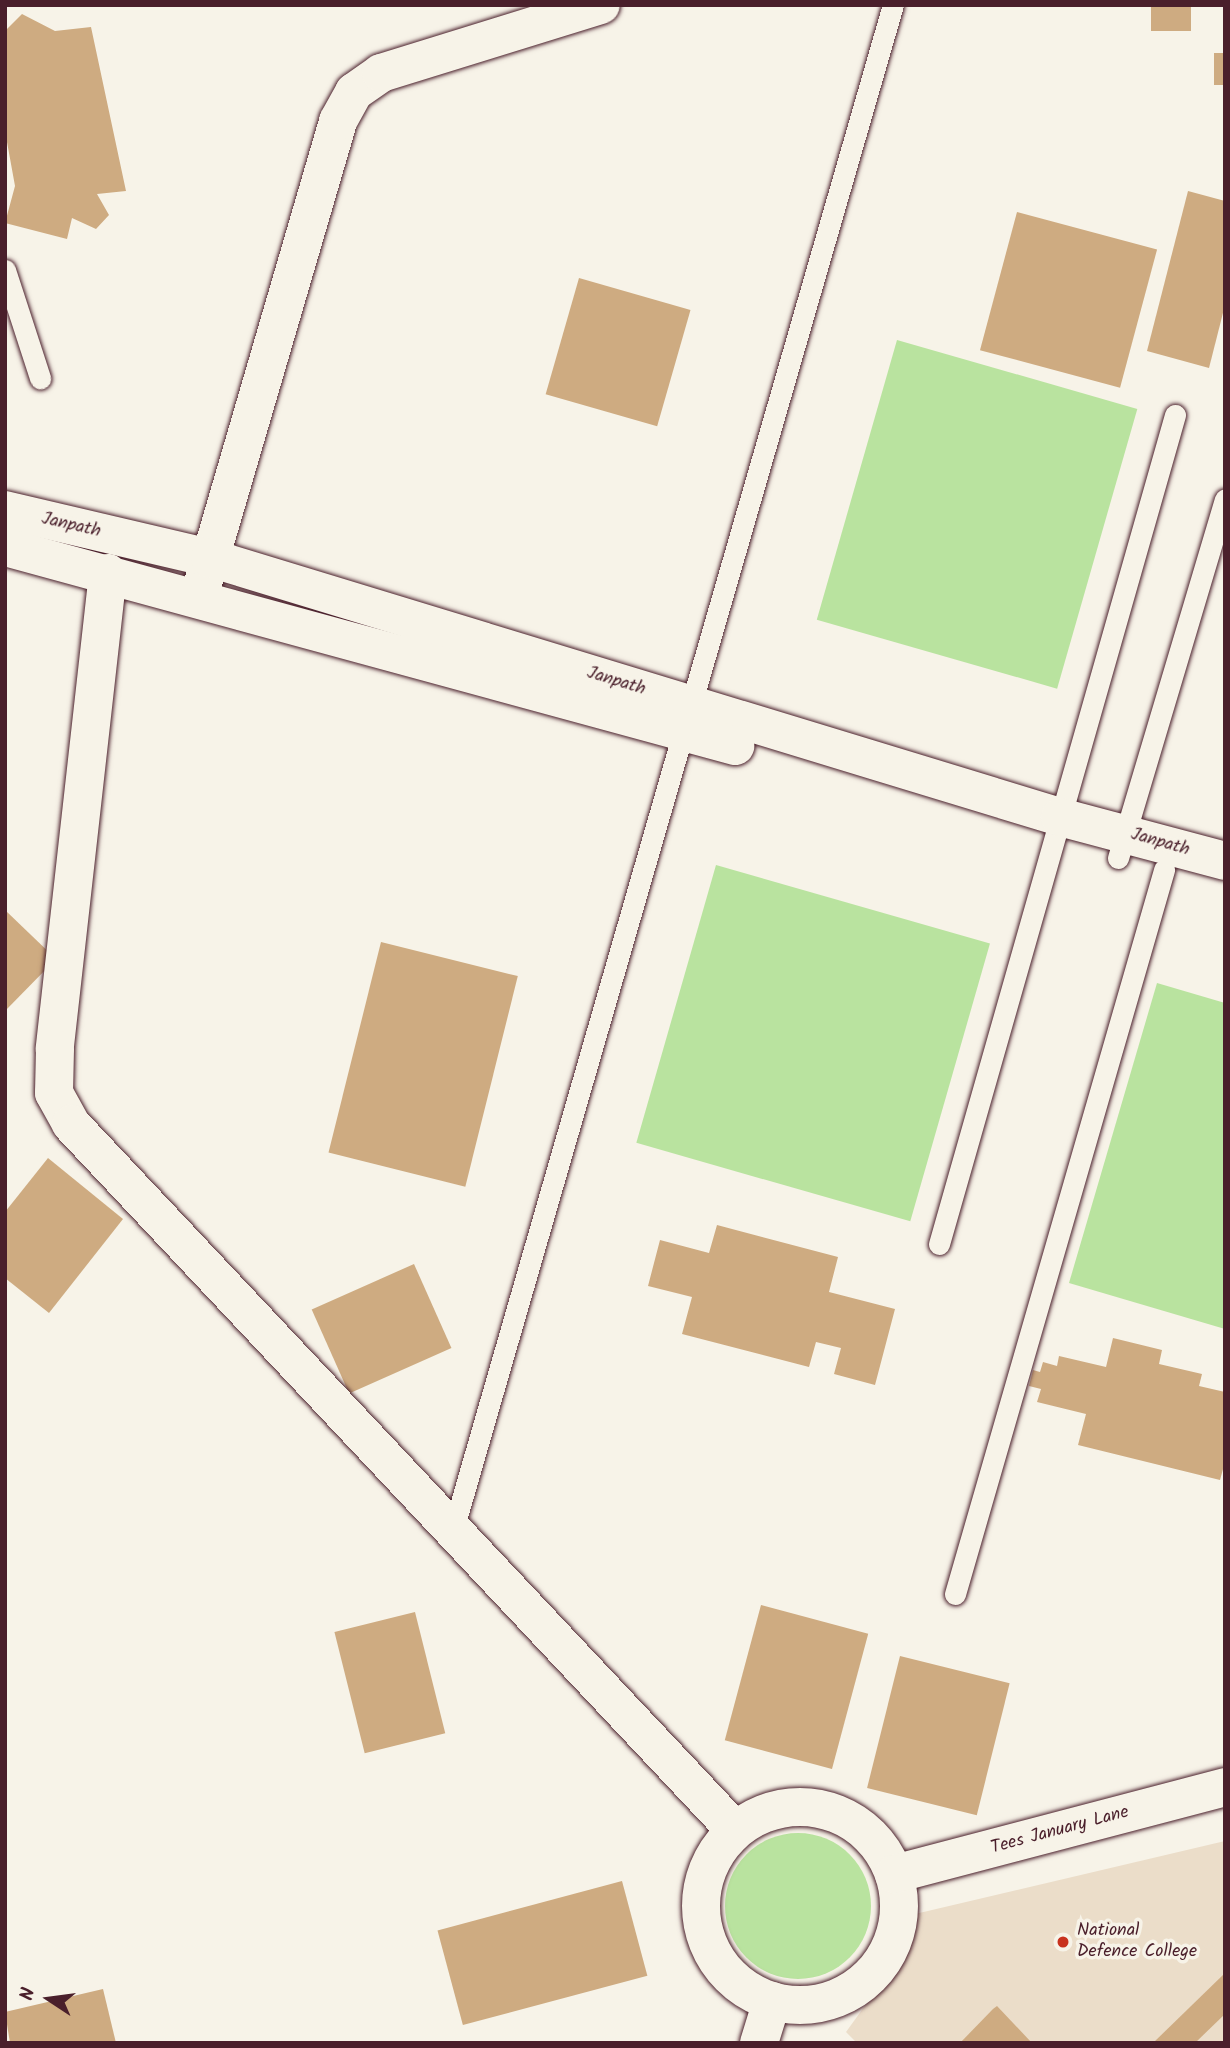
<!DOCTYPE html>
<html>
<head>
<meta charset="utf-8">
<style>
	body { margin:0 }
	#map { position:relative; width:1230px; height:2048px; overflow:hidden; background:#f7f3e8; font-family:Kalam,sans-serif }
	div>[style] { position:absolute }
	.built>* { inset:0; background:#ebddc9 }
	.green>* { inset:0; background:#b9e39f; transform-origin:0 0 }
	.round { border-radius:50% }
	.building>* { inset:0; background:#ceab81; transform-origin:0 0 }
	.roads { filter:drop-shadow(0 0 2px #4a1f2b) drop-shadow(0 0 2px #4a1f2b) }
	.lane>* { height:21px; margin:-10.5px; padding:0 10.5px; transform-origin:10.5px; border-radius:10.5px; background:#f7f3e8 }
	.street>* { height:38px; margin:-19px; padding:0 19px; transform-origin:19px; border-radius:19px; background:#f7f3e8 }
	.street>.ring { margin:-19px; padding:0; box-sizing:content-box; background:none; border:38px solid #f7f3e8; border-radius:50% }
	.secondary>* { height:38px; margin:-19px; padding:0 19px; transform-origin:19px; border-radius:19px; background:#f7f3e8 }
	.dots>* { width:19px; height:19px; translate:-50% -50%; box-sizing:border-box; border:4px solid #f7f3e8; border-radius:50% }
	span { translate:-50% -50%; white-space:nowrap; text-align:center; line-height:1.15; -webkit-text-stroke:7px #f7f3e8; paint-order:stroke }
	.street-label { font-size:18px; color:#4a1f2b }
	.poi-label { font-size:18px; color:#4a1f2b }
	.left { translate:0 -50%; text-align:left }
	.frame { position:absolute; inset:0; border:7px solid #4a1f2b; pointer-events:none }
	.north { position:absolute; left:14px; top:1964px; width:70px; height:70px; -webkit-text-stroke:5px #f7f3e8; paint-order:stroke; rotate:283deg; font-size:19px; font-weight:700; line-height:28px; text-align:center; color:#4a1f2b }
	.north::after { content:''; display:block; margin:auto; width:24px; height:32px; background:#4a1f2b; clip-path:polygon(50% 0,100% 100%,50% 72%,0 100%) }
</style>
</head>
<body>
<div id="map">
	<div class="built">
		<i style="clip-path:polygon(1225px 1841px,1225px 2043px,857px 2043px,846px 2032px,890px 1971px,915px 1914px)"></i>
	</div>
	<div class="green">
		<i style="left:897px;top:340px;width:250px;height:291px;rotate:16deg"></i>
		<i style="left:716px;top:865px;width:285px;height:289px;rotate:16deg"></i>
		<i style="clip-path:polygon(1157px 983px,1225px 1003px,1225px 1329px,1069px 1283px)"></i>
		<i class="round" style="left:725px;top:1833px;width:146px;height:146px"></i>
	</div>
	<div class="building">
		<i style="left:1151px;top:5px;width:40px;height:26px"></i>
		<i style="clip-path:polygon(22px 14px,55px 31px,91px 27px,126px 191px,97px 194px,109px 215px,96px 229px,72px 218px,67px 239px,5px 223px,15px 186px,5px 131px,5px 31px)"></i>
		<i style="left:1214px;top:53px;width:11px;height:32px"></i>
		<i style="clip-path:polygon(1188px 191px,1225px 201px,1225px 305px,1209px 368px,1147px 351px)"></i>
		<i style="left:1017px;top:212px;width:145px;height:143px;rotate:15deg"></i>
		<i style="left:579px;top:278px;width:116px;height:121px;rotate:16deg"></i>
		<i style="clip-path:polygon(5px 910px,56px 959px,5px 1011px)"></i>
		<i style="left:381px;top:942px;width:141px;height:217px;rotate:14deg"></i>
		<i style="clip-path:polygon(48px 1158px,123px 1219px,49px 1313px,5px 1278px,5px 1212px)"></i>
		<i style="clip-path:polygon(717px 1225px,838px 1257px,829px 1292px,895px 1309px,875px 1385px,834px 1374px,841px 1348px,816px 1342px,809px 1367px,682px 1334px,692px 1297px,648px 1286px,660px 1240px,709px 1253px)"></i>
		<i style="left:414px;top:1264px;width:92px;height:112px;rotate:66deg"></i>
		<i style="clip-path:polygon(1113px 1338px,1162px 1350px,1159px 1364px,1202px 1374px,1199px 1386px,1225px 1392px,1225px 1462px,1220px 1480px,1078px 1445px,1086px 1414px,1037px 1402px,1041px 1389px,1029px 1386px,1033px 1370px,1040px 1372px,1043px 1362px,1057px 1366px,1059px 1356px,1106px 1367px)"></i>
		<i style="left:761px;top:1605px;width:111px;height:140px;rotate:15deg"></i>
		<i style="left:415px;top:1612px;width:125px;height:83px;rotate:76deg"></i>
		<i style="left:900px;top:1656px;width:113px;height:136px;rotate:14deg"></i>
		<i style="left:622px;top:1881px;width:98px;height:191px;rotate:75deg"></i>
		<i style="clip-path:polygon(1225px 1973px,1225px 2014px,1195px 2043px,1153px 2043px)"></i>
		<i style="clip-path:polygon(103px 1989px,116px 2043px,10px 2043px,5px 2012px)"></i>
		<i style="clip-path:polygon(997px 2006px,1032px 2043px,960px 2043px,993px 2009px)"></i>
	</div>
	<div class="roads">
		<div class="lane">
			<i style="left:5px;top:270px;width:114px;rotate:72deg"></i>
			<i style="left:1118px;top:858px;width:374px;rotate:-73.4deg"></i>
			<i style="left:939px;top:1244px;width:862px;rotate:-74.11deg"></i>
			<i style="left:453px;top:1530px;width:1587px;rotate:-73.91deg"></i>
			<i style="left:955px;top:1594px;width:754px;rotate:-73.9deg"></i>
		</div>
		<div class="street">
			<i style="left:108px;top:573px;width:479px;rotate:96.4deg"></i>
			<i style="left:55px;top:1049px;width:44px;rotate:91.3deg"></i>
			<i style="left:54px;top:1093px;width:35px;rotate:61deg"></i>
			<i style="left:71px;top:1124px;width:969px;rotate:46.76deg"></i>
			<i style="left:199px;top:597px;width:496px;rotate:-73.7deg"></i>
			<i style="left:338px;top:121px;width:33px;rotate:-61deg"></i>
			<i style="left:354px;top:92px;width:33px;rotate:-35deg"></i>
			<i style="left:381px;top:73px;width:230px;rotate:-17.2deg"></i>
			<i class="ring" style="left:701px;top:1807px;width:160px;height:160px"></i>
			<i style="left:894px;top:1874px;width:342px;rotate:-14.7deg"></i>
			<i style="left:759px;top:2043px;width:44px;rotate:-72.8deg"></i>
		</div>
		<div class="secondary">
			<i style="left:5px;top:510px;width:211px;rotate:13.2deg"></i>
			<i style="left:210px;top:558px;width:889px;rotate:16.95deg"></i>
			<i style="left:1060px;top:817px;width:171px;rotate:14.9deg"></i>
			<i style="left:5px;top:547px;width:757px;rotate:15.25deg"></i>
		</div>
	</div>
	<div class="dots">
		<i style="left:1063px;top:1942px;background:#c8321e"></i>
	</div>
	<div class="street-label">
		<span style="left:71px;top:526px;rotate:13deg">Janpath</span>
		<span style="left:616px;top:682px;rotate:17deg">Janpath</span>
		<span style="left:1160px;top:843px;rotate:16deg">Janpath</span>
		<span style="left:1060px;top:1831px;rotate:-15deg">Tees January Lane</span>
	</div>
	<div class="poi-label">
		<span class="left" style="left:1077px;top:1942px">National<br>Defence College</span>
	</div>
	<div class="frame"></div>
	<div class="north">N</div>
</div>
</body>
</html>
